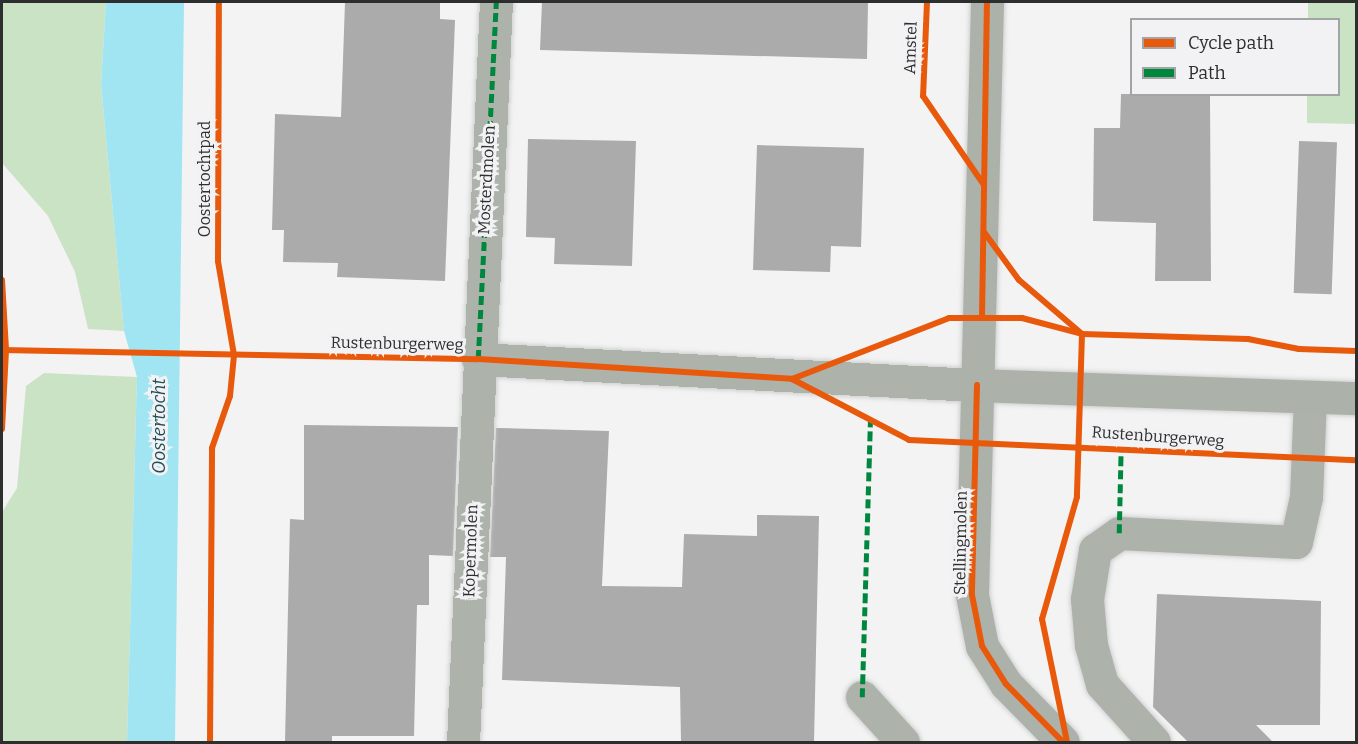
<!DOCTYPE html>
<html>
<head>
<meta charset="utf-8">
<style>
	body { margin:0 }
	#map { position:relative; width:1358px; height:744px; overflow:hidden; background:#f3f3f4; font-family:Bitter,serif }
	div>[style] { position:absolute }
	.green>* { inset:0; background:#cae3c5 }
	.water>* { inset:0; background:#a0e5f1 }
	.building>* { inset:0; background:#ababab; transform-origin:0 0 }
	.roads { filter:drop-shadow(0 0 2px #cfd0d0) drop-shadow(0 0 2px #cfd0d0) }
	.street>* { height:33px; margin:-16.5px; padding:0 16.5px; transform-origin:16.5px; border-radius:16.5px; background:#adb2ab }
	.secondary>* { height:33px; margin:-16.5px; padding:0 16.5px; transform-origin:16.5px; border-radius:16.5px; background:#acb2a9 }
	.quiet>* { height:4.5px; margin-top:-2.25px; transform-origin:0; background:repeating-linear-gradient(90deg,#00873e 0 9px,transparent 0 13.5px) }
	.cycleway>* { height:6px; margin:-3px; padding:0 3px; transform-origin:3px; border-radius:3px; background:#e8590c }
	span { translate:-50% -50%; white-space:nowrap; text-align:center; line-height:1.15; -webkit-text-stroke:6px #f2f2f5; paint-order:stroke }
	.street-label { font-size:16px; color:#2d2e2e }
	.water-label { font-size:18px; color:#214e55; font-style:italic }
	.frame { position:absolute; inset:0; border:3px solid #2d2e2e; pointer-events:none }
	.legend { position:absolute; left:1130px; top:18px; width:210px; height:78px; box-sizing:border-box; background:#f2f2f5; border:2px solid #a3a4a5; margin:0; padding:8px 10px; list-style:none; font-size:18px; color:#2d2e2e }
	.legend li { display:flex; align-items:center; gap:12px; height:30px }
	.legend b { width:30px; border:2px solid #a3a4a5 }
</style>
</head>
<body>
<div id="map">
	<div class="green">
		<i style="clip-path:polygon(2px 2px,106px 2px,101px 84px,124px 331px,88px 329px,75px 272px,48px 216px,2px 163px)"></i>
		<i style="clip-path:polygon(1308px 2px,1356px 2px,1356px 124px,1307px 123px,1307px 95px,1338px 94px,1338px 20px,1308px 19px)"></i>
		<i style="clip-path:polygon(44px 373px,137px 377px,127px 742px,2px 742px,2px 512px,17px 488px,26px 386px)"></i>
	</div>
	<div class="water">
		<i style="clip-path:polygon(106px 2px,184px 2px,175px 742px,127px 742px,137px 377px,124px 331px,101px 84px)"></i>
	</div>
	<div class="building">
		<i style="clip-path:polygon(345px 2px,440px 2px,440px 19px,455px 20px,445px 281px,337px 277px,338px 263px,283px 262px,284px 230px,272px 230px,275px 114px,341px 117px)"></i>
		<i style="clip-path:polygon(542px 2px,868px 2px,867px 59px,540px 50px)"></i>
		<i style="clip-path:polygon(1121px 94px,1210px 94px,1211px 281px,1155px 281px,1156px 223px,1093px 221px,1094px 128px,1120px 128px)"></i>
		<i style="clip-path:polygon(528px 139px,636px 141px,632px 266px,554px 264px,555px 238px,526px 237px)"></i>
		<i style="left:1299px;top:141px;width:38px;height:152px;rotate:2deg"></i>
		<i style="clip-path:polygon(757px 145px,864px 148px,861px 247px,831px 246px,830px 272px,753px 270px)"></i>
		<i style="clip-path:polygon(304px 425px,458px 427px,453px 556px,429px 555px,429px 605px,417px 605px,414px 736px,332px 736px,332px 742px,285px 742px,290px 519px,304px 520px)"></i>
		<i style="clip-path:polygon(496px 428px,609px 431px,602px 586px,682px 587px,684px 534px,757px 536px,757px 515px,819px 516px,814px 742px,681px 742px,680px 687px,502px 680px,506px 557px,490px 557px)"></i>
		<i style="clip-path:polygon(1157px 594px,1321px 601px,1320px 725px,1256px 725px,1273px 742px,1188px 742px,1153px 707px)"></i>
	</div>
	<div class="roads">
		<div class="street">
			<i style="left:478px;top:359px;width:500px;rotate:3deg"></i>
			<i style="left:862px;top:697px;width:61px;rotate:47.7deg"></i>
			<i style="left:463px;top:742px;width:741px;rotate:-87.45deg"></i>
			<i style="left:1154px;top:742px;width:78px;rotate:-131.9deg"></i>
			<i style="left:1102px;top:684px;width:41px;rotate:-105.8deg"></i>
			<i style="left:1091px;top:645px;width:46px;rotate:-95deg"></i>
			<i style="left:1087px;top:599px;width:50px;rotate:-80.7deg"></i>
			<i style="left:1095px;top:550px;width:29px;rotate:-35deg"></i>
			<i style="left:1119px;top:533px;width:177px;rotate:2.9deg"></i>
			<i style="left:1296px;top:542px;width:46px;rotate:-77.5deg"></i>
			<i style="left:1306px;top:497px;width:100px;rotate:-87.7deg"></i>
		</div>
		<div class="secondary">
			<i style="left:987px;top:2px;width:593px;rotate:91.45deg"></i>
			<i style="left:972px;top:595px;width:52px;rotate:78.9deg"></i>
			<i style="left:982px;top:646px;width:45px;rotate:57.7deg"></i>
			<i style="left:1006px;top:684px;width:81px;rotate:45.5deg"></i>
			<i style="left:977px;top:385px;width:379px;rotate:2deg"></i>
		</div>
	</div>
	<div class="quiet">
		<i style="left:478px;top:359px;width:357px;rotate:-87.1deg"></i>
		<i style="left:1119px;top:533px;width:85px;rotate:-88.7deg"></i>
		<i style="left:862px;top:697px;width:277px;rotate:-88.3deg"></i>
	</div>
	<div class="cycleway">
		<i style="left:927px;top:2px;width:94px;rotate:92.4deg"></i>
		<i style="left:923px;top:96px;width:108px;rotate:55.6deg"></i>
		<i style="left:984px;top:232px;width:59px;rotate:53.9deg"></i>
		<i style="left:1019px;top:280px;width:83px;rotate:40.6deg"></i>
		<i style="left:1082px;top:334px;width:163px;rotate:91.8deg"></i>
		<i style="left:1077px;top:497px;width:127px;rotate:106deg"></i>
		<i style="left:1042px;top:619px;width:126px;rotate:78.5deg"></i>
		<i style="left:2px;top:280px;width:70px;rotate:86.7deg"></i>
		<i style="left:6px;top:350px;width:79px;rotate:92.9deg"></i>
		<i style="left:982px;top:317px;width:315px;rotate:-89.1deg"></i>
		<i style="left:2px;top:350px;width:476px;rotate:1.1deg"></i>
		<i style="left:478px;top:359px;width:315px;rotate:3.6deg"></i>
		<i style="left:792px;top:379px;width:132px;rotate:27.5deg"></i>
		<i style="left:909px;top:440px;width:447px;rotate:2.6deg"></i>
		<i style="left:792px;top:379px;width:168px;rotate:-21.2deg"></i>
		<i style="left:949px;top:318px;width:73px"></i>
		<i style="left:1022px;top:318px;width:62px;rotate:14.9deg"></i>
		<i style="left:1082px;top:334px;width:166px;rotate:1.7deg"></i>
		<i style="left:1248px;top:339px;width:52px;rotate:11.1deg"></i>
		<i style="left:1299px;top:349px;width:57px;rotate:2deg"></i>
		<i style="left:977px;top:385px;width:210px;rotate:91.4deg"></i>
		<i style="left:972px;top:595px;width:52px;rotate:78.9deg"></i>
		<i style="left:982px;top:646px;width:45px;rotate:57.7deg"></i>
		<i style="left:1006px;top:684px;width:81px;rotate:45.5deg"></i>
		<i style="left:210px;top:742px;width:294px;rotate:-89.6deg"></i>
		<i style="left:212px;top:448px;width:55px;rotate:-70.9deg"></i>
		<i style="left:230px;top:396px;width:41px;rotate:-84.4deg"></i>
		<i style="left:234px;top:355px;width:95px;rotate:-99.7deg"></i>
		<i style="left:218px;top:261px;width:259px;rotate:-89.8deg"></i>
	</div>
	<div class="street-label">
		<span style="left:911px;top:48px;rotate:-88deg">Amstel</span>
		<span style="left:205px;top:179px;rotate:-90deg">Oostertochtpad</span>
		<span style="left:487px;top:180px;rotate:-87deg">Mosterdmolen</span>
		<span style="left:397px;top:344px;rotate:1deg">Rustenburgerweg</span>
		<span style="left:1158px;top:437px;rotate:4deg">Rustenburgerweg</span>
		<span style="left:961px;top:543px;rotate:-89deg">Stellingmolen</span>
		<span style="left:471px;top:551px;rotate:-88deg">Kopermolen</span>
	</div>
	<div class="water-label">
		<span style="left:159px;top:426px;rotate:-90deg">Oostertocht</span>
	</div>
	<div class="frame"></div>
	<ul class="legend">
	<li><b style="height:8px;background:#e8590c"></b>Cycle path</li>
	<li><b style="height:8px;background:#00873e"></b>Path</li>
	</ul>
</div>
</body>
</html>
